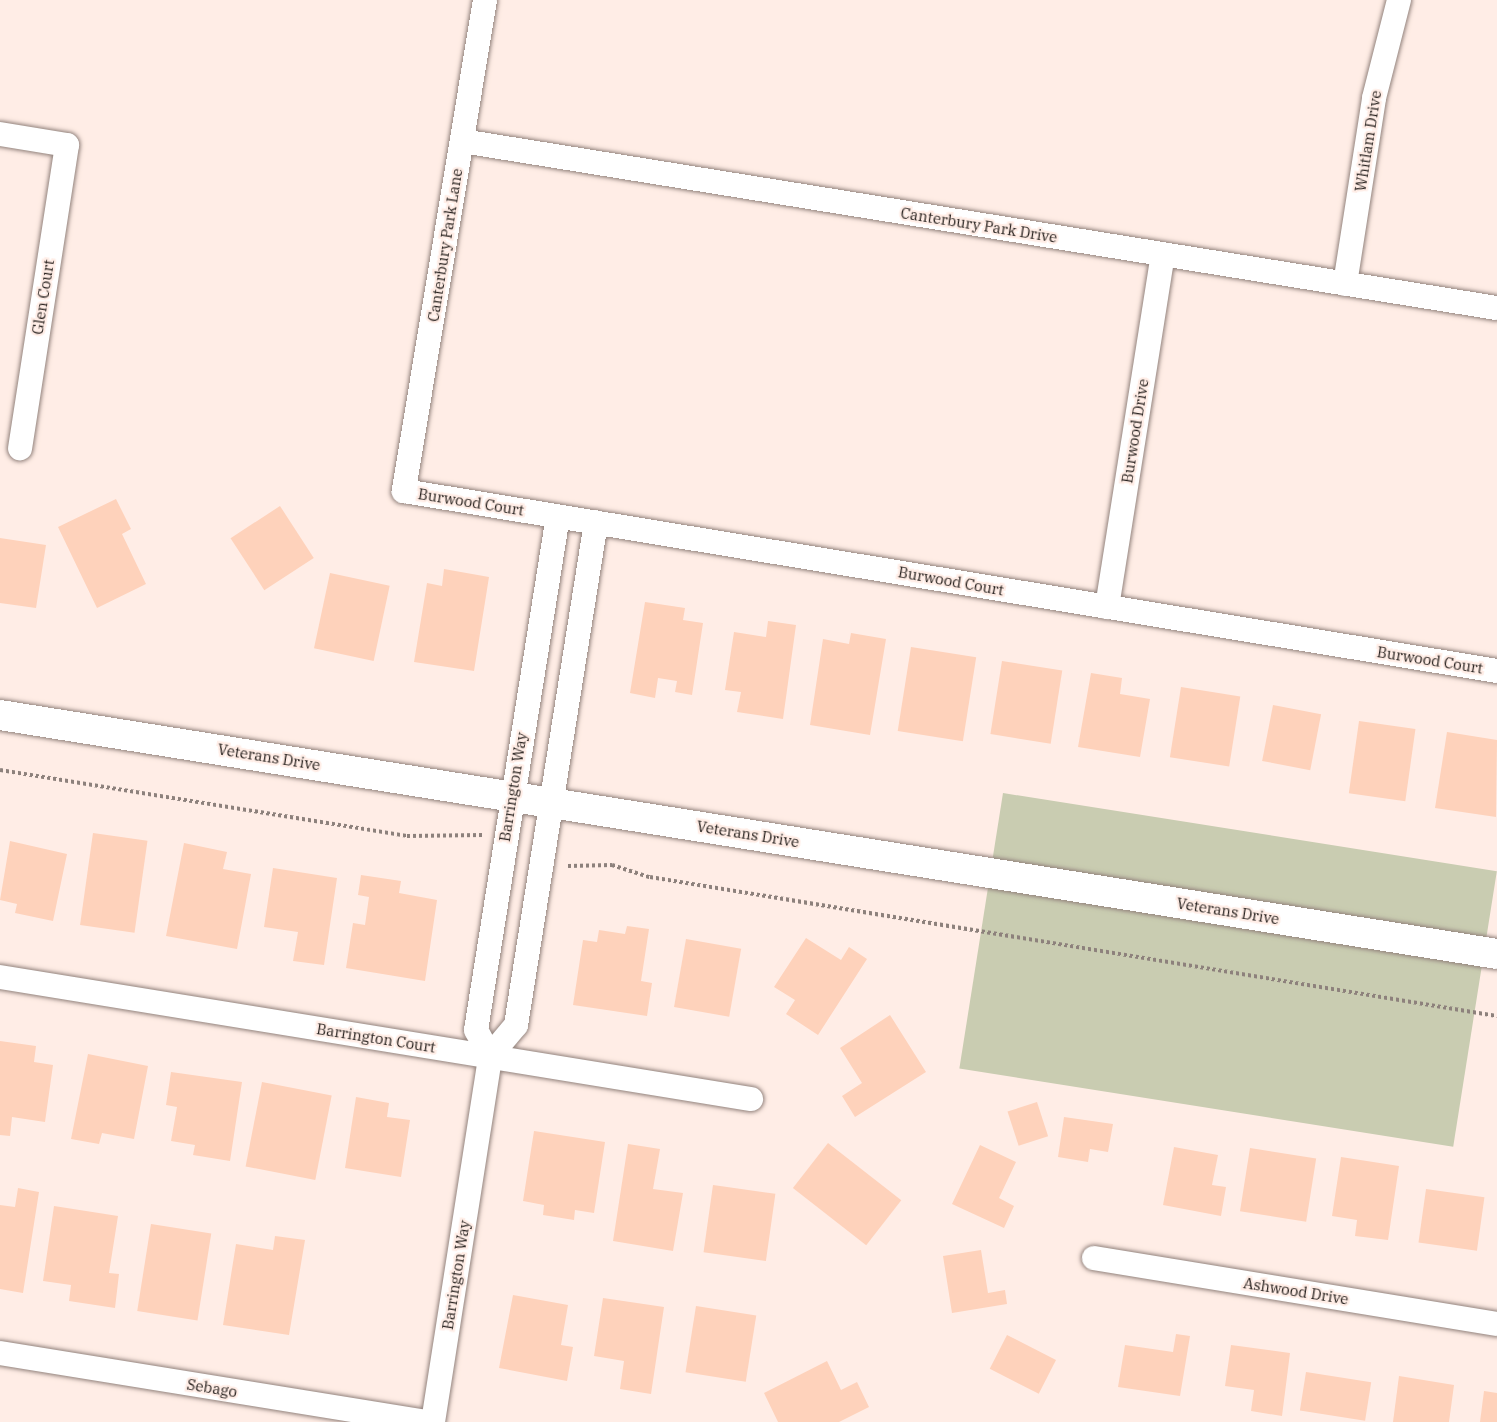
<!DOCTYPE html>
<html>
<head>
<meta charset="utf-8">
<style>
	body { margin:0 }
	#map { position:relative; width:1497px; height:1422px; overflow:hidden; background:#ffede6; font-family:"IBM Plex Serif",serif }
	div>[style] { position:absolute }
	.green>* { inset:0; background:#c9ccb1; transform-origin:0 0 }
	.building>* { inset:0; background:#fed2bb; transform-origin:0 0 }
	.path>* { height:4px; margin-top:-2px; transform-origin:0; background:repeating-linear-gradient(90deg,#8d817c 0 3px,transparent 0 6px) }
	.roads { filter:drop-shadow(0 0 2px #93837d) drop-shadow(0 0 2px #93837d) }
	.minor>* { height:24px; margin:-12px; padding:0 12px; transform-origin:12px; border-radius:12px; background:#fff }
	.tertiary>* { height:30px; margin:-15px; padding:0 15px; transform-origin:15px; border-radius:15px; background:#fff }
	span { translate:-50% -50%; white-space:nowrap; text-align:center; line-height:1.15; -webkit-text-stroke:4.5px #ffede6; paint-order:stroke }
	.street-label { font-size:15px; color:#26201d }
</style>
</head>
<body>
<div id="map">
	<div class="green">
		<i style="left:1003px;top:793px;width:500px;height:279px;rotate:9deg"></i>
	</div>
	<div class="building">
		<i style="clip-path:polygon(116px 499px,131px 529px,122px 534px,146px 584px,97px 608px,58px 527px)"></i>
		<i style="left:280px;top:506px;width:62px;height:59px;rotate:57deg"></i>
		<i style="clip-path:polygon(0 538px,46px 545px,36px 608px,0 603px)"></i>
		<i style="clip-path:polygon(444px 569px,489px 577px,474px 671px,414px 662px,427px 583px,442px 586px)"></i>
		<i style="left:330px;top:573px;width:61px;height:77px;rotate:12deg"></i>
		<i style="clip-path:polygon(645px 602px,685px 608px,683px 620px,703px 623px,692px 695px,675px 692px,677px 681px,658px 678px,655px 698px,630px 693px)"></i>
		<i style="clip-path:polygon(768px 621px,796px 625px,783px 719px,737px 712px,741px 692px,725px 690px,734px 632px,766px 637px)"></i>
		<i style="clip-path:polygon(851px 633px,886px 639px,870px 735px,810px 725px,823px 639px,849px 644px)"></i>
		<i style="left:911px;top:647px;width:66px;height:85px;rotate:9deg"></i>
		<i style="left:1002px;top:661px;width:61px;height:74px;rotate:9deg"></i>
		<i style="clip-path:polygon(1091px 673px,1122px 678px,1120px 694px,1150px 699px,1140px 757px,1078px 747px)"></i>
		<i style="left:1181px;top:687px;width:60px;height:71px;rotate:9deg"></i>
		<i style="left:1273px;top:705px;width:49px;height:57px;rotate:11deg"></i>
		<i style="left:1359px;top:721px;width:57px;height:73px;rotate:8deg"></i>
		<i style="clip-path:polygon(1447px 732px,1497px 740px,1496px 817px,1435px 808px)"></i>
		<i style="left:93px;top:833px;width:55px;height:93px;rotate:8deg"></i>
		<i style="clip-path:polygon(10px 841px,67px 854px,53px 921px,15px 913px,17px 904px,0 900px)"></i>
		<i style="clip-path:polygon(184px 843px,227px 852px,223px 869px,251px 874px,237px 949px,166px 936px)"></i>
		<i style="clip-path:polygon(273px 868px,337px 878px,324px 965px,293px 961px,298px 932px,264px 927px)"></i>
		<i style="clip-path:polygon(361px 875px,401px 881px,399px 893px,437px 900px,425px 981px,346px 968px,353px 923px,365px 925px,369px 897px,358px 895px)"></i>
		<i style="clip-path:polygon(627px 926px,649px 929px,641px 981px,652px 983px,647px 1016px,573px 1005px,583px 940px,597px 942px,599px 930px,625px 934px)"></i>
		<i style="clip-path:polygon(806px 938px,841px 960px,849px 947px,867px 959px,818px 1035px,786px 1014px,795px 1000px,774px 987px)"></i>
		<i style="left:686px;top:939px;width:56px;height:69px;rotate:10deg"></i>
		<i style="clip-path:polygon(890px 1015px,926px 1072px,855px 1117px,842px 1096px,862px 1083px,840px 1048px)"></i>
		<i style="clip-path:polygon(0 1041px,36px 1046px,34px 1062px,53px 1065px,45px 1122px,12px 1117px,10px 1136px,0 1135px)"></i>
		<i style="clip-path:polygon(88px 1054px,148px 1066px,134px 1139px,102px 1133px,99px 1144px,71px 1139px)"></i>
		<i style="clip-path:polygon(171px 1072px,242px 1082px,230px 1161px,193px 1155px,195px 1145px,171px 1141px,177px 1107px,166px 1105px)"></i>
		<i style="left:262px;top:1082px;width:71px;height:86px;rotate:11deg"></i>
		<i style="clip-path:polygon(356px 1097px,389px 1103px,387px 1117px,410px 1120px,401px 1177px,345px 1168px)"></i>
		<i style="left:1037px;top:1102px;width:36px;height:31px;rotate:72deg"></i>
		<i style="clip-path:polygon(1064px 1117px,1113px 1124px,1108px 1152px,1090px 1149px,1088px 1162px,1058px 1157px)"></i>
		<i style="clip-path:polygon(534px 1131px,605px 1142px,594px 1213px,575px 1210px,574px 1220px,543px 1215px,544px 1205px,523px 1201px)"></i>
		<i style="left:828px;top:1143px;width:93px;height:57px;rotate:38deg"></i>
		<i style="clip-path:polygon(628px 1144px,660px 1149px,653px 1189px,683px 1193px,673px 1251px,613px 1241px)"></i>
		<i style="clip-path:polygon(980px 1145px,1016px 1162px,999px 1198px,1014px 1206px,1004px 1228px,952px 1204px)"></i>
		<i style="clip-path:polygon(1174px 1147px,1218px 1155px,1212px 1185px,1226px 1187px,1221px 1216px,1163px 1205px)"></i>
		<i style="left:1250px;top:1148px;width:67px;height:64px;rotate:9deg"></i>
		<i style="clip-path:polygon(1341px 1157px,1399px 1166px,1388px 1240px,1355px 1236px,1357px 1220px,1332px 1216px)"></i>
		<i style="left:713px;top:1185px;width:63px;height:68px;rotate:8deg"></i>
		<i style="clip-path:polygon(18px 1188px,39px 1192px,23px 1293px,0 1289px,0 1205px,15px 1207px)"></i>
		<i style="left:1426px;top:1189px;width:59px;height:54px;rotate:8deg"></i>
		<i style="clip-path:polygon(54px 1206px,118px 1216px,109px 1273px,119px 1274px,115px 1308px,69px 1301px,71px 1285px,43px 1281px)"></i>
		<i style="left:151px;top:1224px;width:61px;height:88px;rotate:9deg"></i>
		<i style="clip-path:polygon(275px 1236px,305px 1240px,289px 1335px,223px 1325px,236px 1244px,273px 1250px)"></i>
		<i style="clip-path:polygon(981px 1250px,988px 1293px,1005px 1290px,1007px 1304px,952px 1313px,943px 1256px)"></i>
		<i style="clip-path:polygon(513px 1295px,568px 1305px,561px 1345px,573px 1347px,567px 1381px,499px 1368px)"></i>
		<i style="clip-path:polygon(603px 1298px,664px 1307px,651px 1394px,620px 1389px,624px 1361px,594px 1356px)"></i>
		<i style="left:696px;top:1306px;width:61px;height:67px;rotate:9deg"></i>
		<i style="clip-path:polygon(1176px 1334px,1190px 1336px,1180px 1396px,1118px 1387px,1125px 1345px,1173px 1352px)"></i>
		<i style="left:1007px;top:1335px;width:55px;height:38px;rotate:27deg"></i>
		<i style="clip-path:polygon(1231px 1345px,1290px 1353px,1282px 1416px,1251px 1411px,1254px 1390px,1225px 1386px)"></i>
		<i style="clip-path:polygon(827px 1361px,841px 1390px,857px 1382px,869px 1407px,839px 1422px,778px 1422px,764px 1393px)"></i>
		<i style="left:1306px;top:1372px;width:66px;height:39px;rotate:9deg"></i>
		<i style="clip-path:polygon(1399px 1376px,1454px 1385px,1449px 1422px,1393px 1422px)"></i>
		<i style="clip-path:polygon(1484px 1391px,1497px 1393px,1497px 1422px,1480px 1422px)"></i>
	</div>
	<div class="path">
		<i style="left:0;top:770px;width:412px;rotate:9.2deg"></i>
		<i style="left:407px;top:836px;width:76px;rotate:-0.8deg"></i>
		<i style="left:568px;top:866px;width:44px;rotate:-1.3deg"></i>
		<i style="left:612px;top:865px;width:40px;rotate:18deg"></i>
		<i style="left:650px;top:877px;width:858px;rotate:9.32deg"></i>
	</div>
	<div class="roads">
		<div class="minor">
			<i style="left:485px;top:0;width:498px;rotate:99.4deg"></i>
			<i style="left:404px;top:491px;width:1108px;rotate:9.35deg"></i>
			<i style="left:0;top:134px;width:68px;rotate:9.3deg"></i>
			<i style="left:67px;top:145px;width:307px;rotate:98.8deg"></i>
			<i style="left:462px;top:141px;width:1048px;rotate:9.17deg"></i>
			<i style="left:1345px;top:284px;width:188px;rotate:-81.1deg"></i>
			<i style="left:1374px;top:98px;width:101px;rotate:-75.7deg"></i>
			<i style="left:1107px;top:607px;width:357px;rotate:-81deg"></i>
			<i style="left:0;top:977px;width:761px;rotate:9.23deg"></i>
			<i style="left:490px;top:1056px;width:30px;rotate:-118deg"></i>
			<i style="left:476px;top:1030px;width:520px;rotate:-80.94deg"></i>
			<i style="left:1094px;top:1258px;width:408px;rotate:9.3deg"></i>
			<i style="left:0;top:1353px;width:430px;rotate:9.2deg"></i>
			<i style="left:433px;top:1422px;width:370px;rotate:-81.1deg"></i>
			<i style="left:490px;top:1056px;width:40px;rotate:-50deg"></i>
			<i style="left:516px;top:1025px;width:509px;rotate:-80.96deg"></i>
		</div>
		<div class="tertiary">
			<i style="left:0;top:715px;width:1516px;rotate:9.07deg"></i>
		</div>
	</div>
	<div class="street-label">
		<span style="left:1368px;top:141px;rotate:-81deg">Whitlam Drive</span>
		<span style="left:979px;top:225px;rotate:9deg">Canterbury Park Drive</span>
		<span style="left:445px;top:245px;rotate:-81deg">Canterbury Park Lane</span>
		<span style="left:43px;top:297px;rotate:-81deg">Glen Court</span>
		<span style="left:1135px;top:431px;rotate:-81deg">Burwood Drive</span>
		<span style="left:471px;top:502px;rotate:9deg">Burwood Court</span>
		<span style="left:951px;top:581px;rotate:10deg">Burwood Court</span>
		<span style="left:1430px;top:660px;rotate:9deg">Burwood Court</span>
		<span style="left:269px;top:757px;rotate:9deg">Veterans Drive</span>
		<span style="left:513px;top:787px;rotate:-81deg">Barrington Way</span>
		<span style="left:748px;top:834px;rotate:9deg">Veterans Drive</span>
		<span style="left:1228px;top:911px;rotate:9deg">Veterans Drive</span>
		<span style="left:376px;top:1038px;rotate:9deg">Barrington Court</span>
		<span style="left:456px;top:1275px;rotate:-81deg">Barrington Way</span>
		<span style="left:1296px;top:1291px;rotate:9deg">Ashwood Drive</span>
		<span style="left:212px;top:1388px;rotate:9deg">Sebago</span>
	</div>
</div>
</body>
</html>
